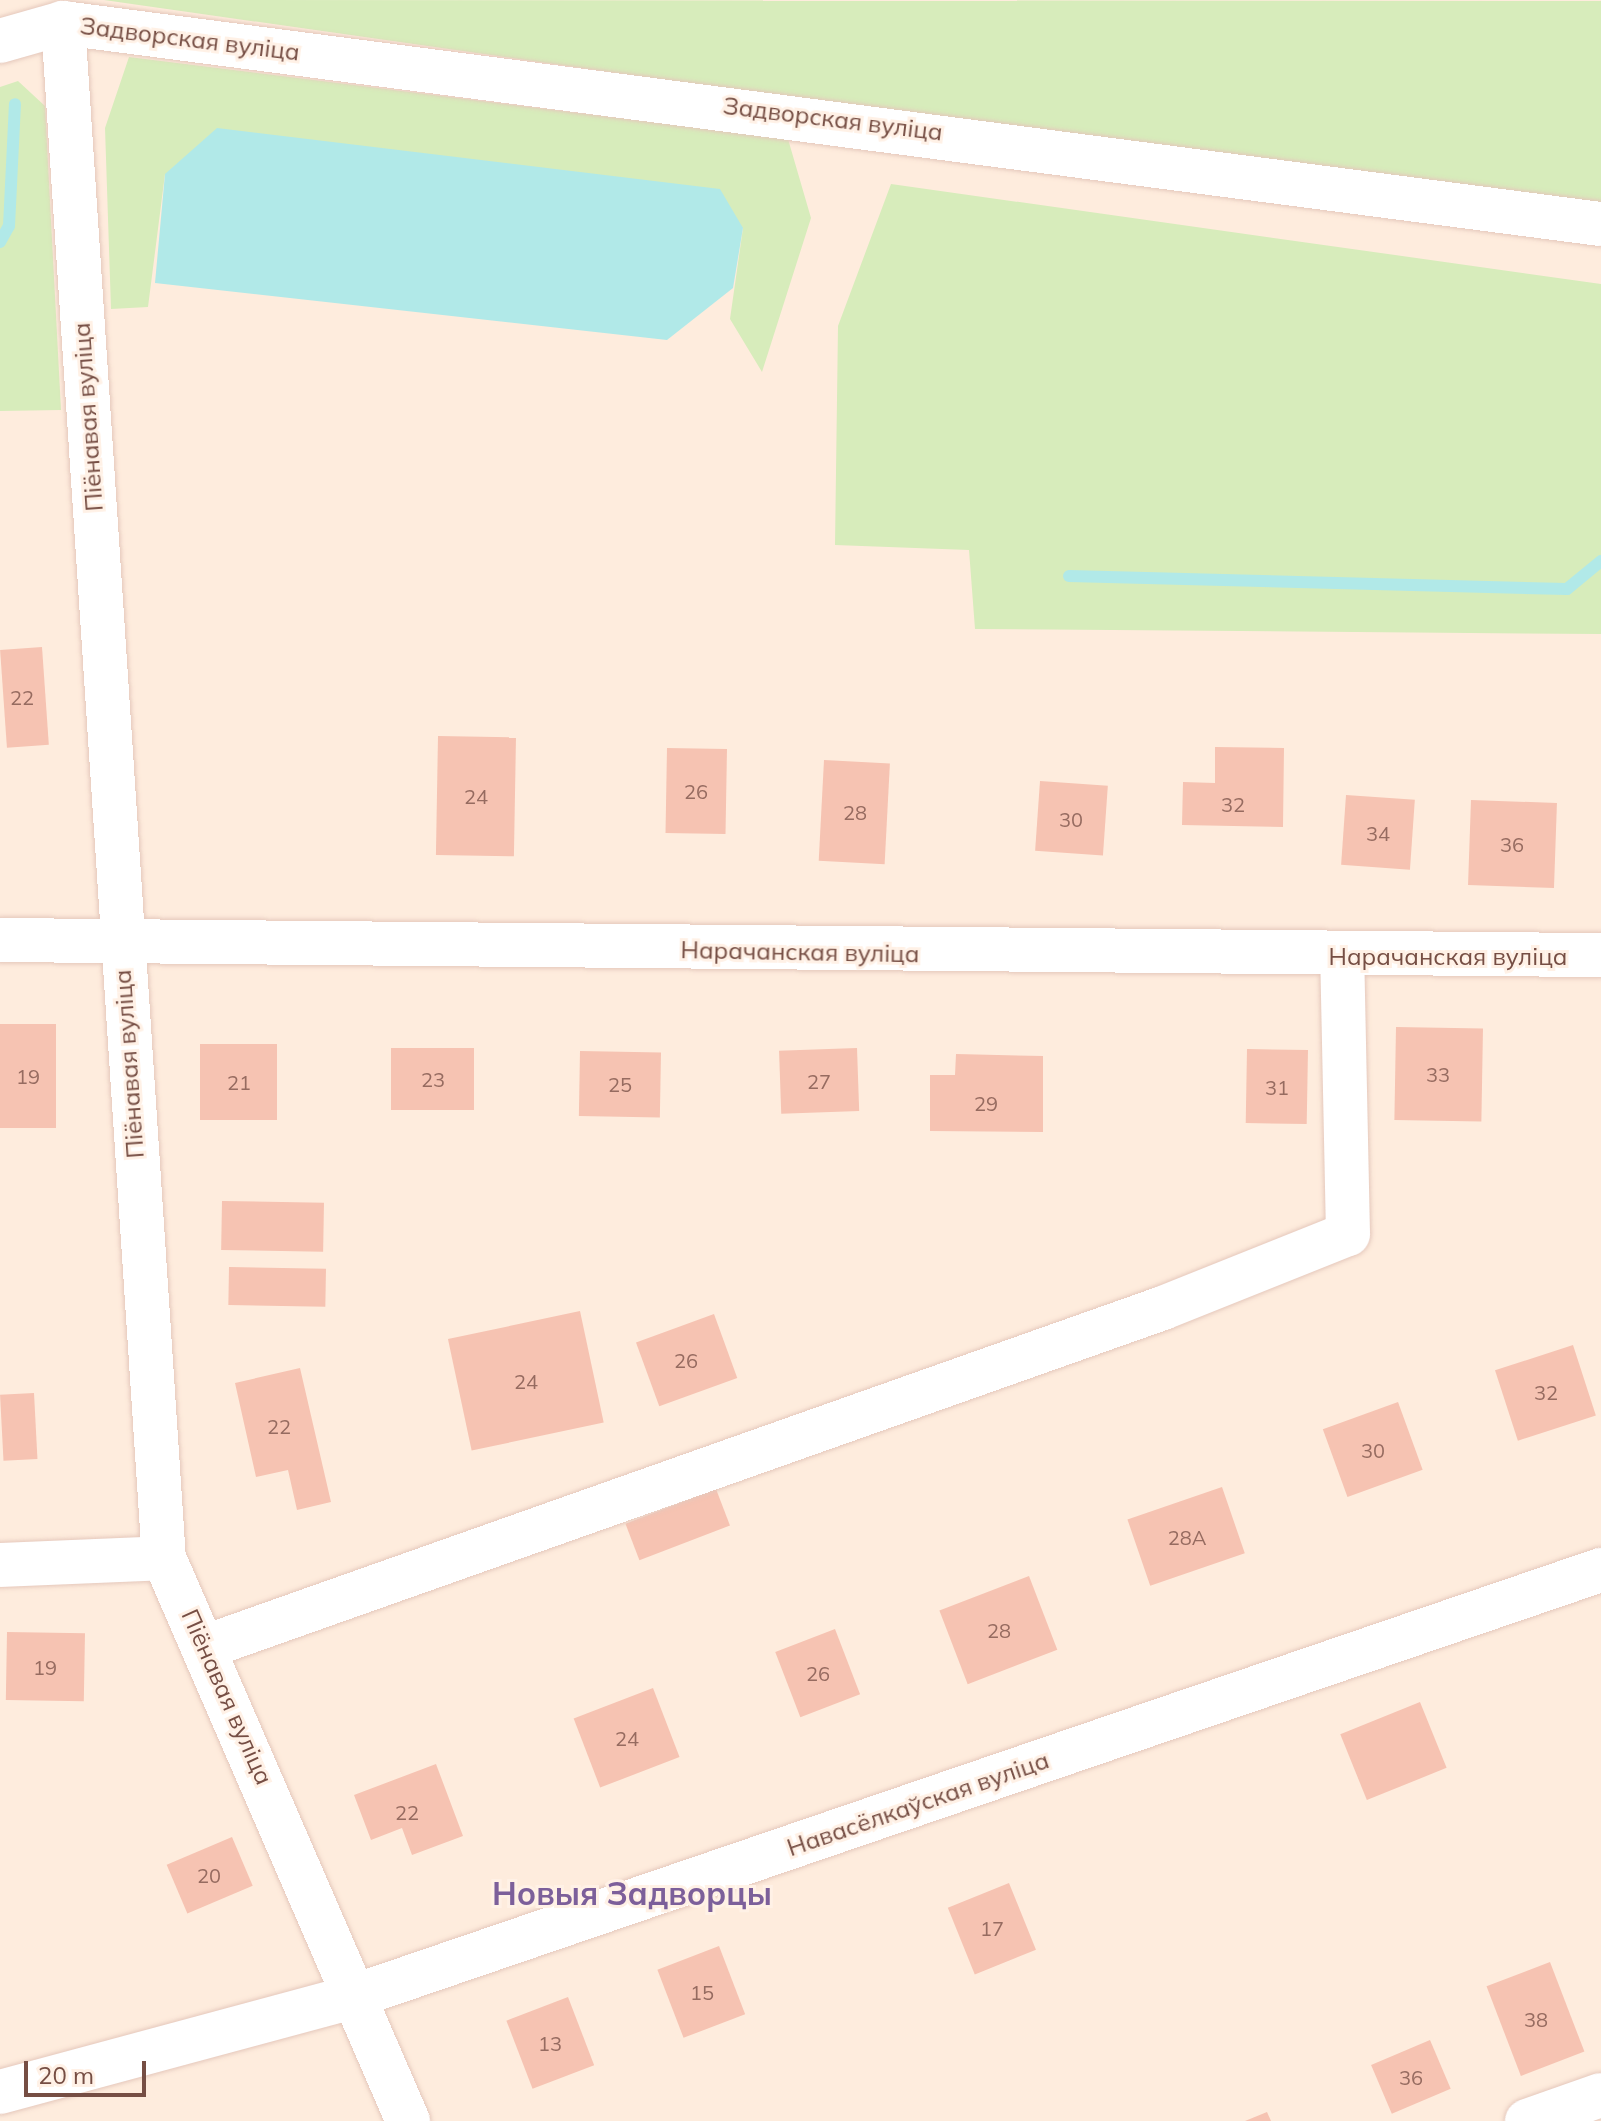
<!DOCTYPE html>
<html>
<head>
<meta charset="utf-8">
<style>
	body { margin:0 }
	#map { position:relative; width:1601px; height:2121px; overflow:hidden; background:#feecdd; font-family:Mulish,sans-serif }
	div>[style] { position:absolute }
	.green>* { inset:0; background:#d7ecbb }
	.water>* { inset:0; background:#b1e9e8 }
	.stream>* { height:12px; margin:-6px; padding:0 6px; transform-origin:6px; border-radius:6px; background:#b1e9e8 }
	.building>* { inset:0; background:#f6c3b2; transform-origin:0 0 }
	.roads { filter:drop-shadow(0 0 2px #e5c8bc) drop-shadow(0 0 2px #e5c8bc) }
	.minor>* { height:44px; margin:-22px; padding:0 22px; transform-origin:22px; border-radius:22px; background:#fff }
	span { translate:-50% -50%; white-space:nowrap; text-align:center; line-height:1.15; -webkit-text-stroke:6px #fff1e6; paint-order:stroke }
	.number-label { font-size:20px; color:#966b60 }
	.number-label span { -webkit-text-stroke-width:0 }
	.street-label { font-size:24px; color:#764e44 }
	.district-label { font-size:32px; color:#7c5f9a; font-weight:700 }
	.scale { position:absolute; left:24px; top:2061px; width:122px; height:36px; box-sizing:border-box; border:4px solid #764e44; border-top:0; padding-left:10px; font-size:24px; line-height:28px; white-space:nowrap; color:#764e44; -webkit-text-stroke:6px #fff1e6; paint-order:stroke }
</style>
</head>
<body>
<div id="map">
	<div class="green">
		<i style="clip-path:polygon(104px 0,1601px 1px,1601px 213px)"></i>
		<i style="clip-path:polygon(129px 57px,788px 139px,811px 218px,762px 372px,730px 319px,743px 228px,165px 174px,148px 307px,111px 309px,105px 128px)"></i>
		<i style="clip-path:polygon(18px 81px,45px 106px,61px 410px,0 411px,0 87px)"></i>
		<i style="clip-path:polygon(891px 184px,1601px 284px,1601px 634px,975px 629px,969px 550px,835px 545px,838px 326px)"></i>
	</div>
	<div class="water">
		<i style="clip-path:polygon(217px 128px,720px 189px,743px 228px,733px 288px,667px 340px,155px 283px,165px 174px)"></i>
	</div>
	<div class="stream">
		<i style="left:0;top:242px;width:18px;rotate:-61deg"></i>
		<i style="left:9px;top:226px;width:122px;rotate:-87.2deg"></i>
		<i style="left:1069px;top:576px;width:498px;rotate:1.5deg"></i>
		<i style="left:1567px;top:589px;width:44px;rotate:-39.5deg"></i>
	</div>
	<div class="building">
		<i style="left:42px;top:647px;width:98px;height:42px;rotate:86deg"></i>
		<i style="left:438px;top:736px;width:78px;height:119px;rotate:1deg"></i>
		<i style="clip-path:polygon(1215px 747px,1284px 748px,1283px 827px,1182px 825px,1183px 782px,1215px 783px)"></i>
		<i style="left:667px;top:748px;width:60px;height:85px;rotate:1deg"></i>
		<i style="left:824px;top:760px;width:66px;height:101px;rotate:3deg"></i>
		<i style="left:1040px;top:781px;width:68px;height:70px;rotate:4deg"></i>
		<i style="left:1346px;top:795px;width:69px;height:70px;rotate:4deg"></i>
		<i style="left:1471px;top:800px;width:86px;height:85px;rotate:2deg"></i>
		<i style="left:0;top:1024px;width:56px;height:104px"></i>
		<i style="left:1396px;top:1027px;width:87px;height:93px;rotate:1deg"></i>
		<i style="left:200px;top:1044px;width:77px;height:76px"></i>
		<i style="left:391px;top:1048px;width:83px;height:62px"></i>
		<i style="left:857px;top:1048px;width:63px;height:78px;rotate:88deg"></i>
		<i style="left:1247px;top:1049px;width:61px;height:74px;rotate:1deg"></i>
		<i style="left:580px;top:1051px;width:81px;height:65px;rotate:1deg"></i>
		<i style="clip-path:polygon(956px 1054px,1043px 1056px,1043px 1132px,930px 1131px,930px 1075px,955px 1075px)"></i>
		<i style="left:222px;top:1201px;width:102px;height:49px;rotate:1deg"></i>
		<i style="left:229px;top:1267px;width:97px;height:38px;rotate:1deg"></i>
		<i style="left:580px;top:1311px;width:114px;height:135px;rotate:78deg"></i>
		<i style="left:714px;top:1314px;width:68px;height:83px;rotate:70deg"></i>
		<i style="left:1573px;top:1345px;width:74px;height:82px;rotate:72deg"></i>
		<i style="clip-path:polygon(300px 1368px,331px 1502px,297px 1510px,288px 1470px,256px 1477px,235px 1383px)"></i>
		<i style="left:34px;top:1393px;width:66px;height:34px;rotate:87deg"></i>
		<i style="left:1398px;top:1402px;width:72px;height:80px;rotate:70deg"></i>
		<i style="left:1222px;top:1487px;width:70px;height:100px;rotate:71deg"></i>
		<i style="left:716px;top:1489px;width:39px;height:97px;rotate:69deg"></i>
		<i style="left:1029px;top:1576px;width:79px;height:96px;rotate:69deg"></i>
		<i style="left:835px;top:1629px;width:70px;height:64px;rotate:69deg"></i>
		<i style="left:7px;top:1632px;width:78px;height:68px;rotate:1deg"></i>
		<i style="left:653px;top:1688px;width:74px;height:85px;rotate:69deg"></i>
		<i style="left:1420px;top:1702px;width:71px;height:86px;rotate:68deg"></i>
		<i style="clip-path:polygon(436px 1764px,463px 1836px,412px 1855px,402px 1828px,371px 1840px,354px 1795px)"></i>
		<i style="left:232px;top:1837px;width:53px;height:71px;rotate:67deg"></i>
		<i style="left:1009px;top:1883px;width:72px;height:66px;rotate:68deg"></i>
		<i style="left:719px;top:1946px;width:73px;height:66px;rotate:69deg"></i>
		<i style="left:1550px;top:1962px;width:96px;height:68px;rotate:69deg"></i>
		<i style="left:568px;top:1997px;width:73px;height:66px;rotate:69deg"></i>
		<i style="left:1430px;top:2040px;width:53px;height:64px;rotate:67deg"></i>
		<i style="clip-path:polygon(1267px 2112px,1271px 2121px,1245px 2121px)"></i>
	</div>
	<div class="roads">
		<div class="minor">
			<i style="left:63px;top:23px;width:1551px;rotate:7.45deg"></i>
			<i style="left:0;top:41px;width:66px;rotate:-15.9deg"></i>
			<i style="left:63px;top:23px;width:1538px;rotate:86.24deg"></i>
			<i style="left:164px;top:1558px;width:614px;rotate:66.57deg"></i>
			<i style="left:0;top:940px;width:1601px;rotate:0.54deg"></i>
			<i style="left:0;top:1565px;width:164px;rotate:-2.4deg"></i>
			<i style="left:208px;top:1646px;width:1013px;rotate:-19.49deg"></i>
			<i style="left:1163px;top:1308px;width:199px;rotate:-21.8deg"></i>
			<i style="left:1348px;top:1234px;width:276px;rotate:-91.2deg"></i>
			<i style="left:0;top:2092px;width:368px;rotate:-15.1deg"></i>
			<i style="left:355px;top:1996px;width:1317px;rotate:-18.88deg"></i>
			<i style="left:1527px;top:2121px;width:78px;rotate:-19.4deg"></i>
		</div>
	</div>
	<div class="number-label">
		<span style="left:22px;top:697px">22</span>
		<span style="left:696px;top:791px">26</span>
		<span style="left:476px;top:796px">24</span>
		<span style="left:1233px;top:804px">32</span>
		<span style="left:855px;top:812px">28</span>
		<span style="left:1071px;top:819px">30</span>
		<span style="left:1378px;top:833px">34</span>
		<span style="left:1512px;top:844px">36</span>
		<span style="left:1438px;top:1074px">33</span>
		<span style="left:28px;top:1076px">19</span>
		<span style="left:433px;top:1079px">23</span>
		<span style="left:819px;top:1081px">27</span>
		<span style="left:239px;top:1082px">21</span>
		<span style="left:620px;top:1084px">25</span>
		<span style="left:1277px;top:1087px">31</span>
		<span style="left:986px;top:1103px">29</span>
		<span style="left:686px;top:1360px">26</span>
		<span style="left:526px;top:1381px">24</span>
		<span style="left:1546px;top:1392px">32</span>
		<span style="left:279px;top:1426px">22</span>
		<span style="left:1373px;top:1450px">30</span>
		<span style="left:1187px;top:1537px">28А</span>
		<span style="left:999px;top:1630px">28</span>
		<span style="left:45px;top:1667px">19</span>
		<span style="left:818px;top:1673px">26</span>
		<span style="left:627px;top:1738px">24</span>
		<span style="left:407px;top:1812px">22</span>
		<span style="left:209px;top:1875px">20</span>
		<span style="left:992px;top:1928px">17</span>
		<span style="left:702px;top:1992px">15</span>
		<span style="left:1536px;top:2019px">38</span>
		<span style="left:550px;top:2043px">13</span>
		<span style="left:1411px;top:2077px">36</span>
	</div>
	<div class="street-label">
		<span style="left:190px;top:39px;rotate:7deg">Задворская вуліца</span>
		<span style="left:833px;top:119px;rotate:7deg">Задворская вуліца</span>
		<span style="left:88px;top:417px;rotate:-94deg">Піёнавая вуліца</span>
		<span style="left:800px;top:952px;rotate:1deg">Нарачанская вуліца</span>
		<span style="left:1448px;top:957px">Нарачанская вуліца</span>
		<span style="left:129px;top:1064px;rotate:-94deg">Піёнавая вуліца</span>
		<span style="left:227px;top:1697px;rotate:66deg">Піёнавая вуліца</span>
		<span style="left:918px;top:1804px;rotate:-19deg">Навасёлкаўская вуліца</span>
	</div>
	<div class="district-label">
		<span style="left:632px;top:1893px">Новыя Задворцы</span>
	</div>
	<div class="scale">20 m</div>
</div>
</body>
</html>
